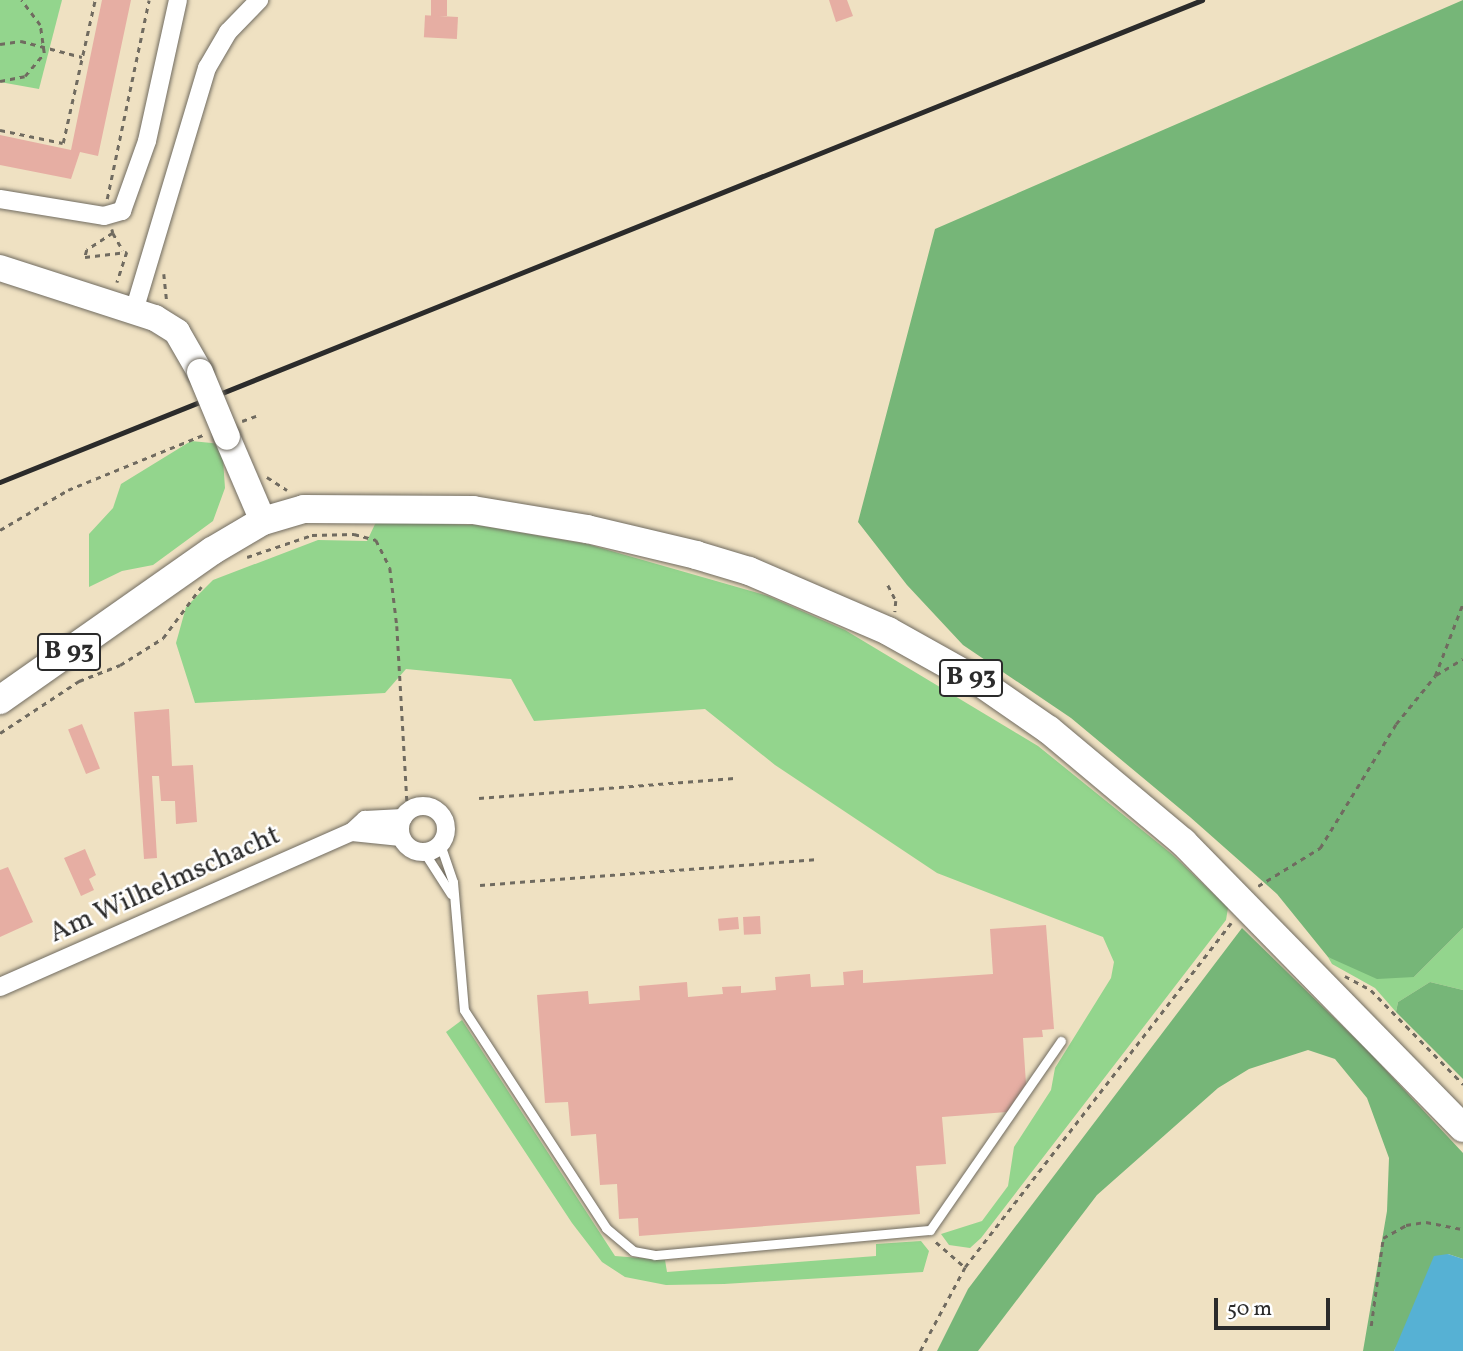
<!DOCTYPE html>
<html>
<head>
<meta charset="utf-8">
<style>
	body { margin:0 }
	#map { position:relative; width:1463px; height:1351px; overflow:hidden; background:#efe1c2; font-family:Vollkorn,serif }
	div>[style] { position:absolute }
	.green>* { inset:0; background:#93d58d }
	.forest>* { inset:0; background:#76b678 }
	.water>* { inset:0; background:#56b1d4 }
	.building>* { inset:0; background:#e6aea3; transform-origin:0 0 }
	.path>* { height:2.5px; margin-top:-1.25px; transform-origin:0; background:repeating-linear-gradient(90deg,#706b60 0 5px,transparent 0 10px) }
	.roads { filter:drop-shadow(0 0 2px #706b60) drop-shadow(0 0 2px #706b60) }
	.lane>* { height:9px; margin:-4.5px; padding:0 4.5px; transform-origin:4.5px; border-radius:4.5px; background:#fff }
	.street>* { height:18px; margin:-9px; padding:0 9px; transform-origin:9px; border-radius:9px; background:#fff }
	.street>.ring { margin:-9px; padding:0; box-sizing:content-box; background:none; border:18px solid #fff; border-radius:50% }
	.secondary>* { height:26px; margin:-13px; padding:0 13px; transform-origin:13px; border-radius:13px; background:#fff }
	.primary>* { height:28px; margin:-14px; padding:0 14px; transform-origin:14px; border-radius:14px; background:#fff }
	.rail>* { height:4.5px; margin:-2.25px; padding:0 2.25px; transform-origin:2.25px; border-radius:2.25px; background:#2b2b2b }
	.bridges { filter:drop-shadow(0 0 2px #706b60) drop-shadow(0 0 2px #706b60) }
	.secondary-bridge>* { height:26px; margin:-13px; padding:0 13px; transform-origin:13px; border-radius:13px; background:#fff }
	span { translate:-50% -50%; white-space:nowrap; text-align:center; line-height:1.15; -webkit-text-stroke:5px #fff; paint-order:stroke }
	.shield-label span { padding:2px 5px; background:#fff; border:2px solid; border-radius:5px; -webkit-text-stroke-width:0 }
	.shield-label { font-size:26px; color:#2b2b2b; font-weight:700 }
	.street-label { font-size:28px; color:#2b2b2b }
	.scale { position:absolute; left:1214px; top:1298px; width:116px; height:32px; box-sizing:border-box; border:4px solid #2b2b2b; border-top:0; padding-left:9px; font-size:21px; line-height:24px; white-space:nowrap; color:#2b2b2b; -webkit-text-stroke:5px #fff; paint-order:stroke }
</style>
</head>
<body>
<div id="map">
	<div class="green">
		<i style="clip-path:polygon(0 0,62px 0,39px 89px,0 82px)"></i>
		<i style="clip-path:polygon(191px 441px,222px 444px,225px 488px,213px 521px,153px 565px,122px 571px,89px 587px,89px 534px,113px 508px,121px 484px)"></i>
		<i style="clip-path:polygon(376px 522px,476px 525px,587px 544px,768px 596px,845px 630px,1038px 746px,1173px 855px,1228px 908px,1226px 920px,981px 1238px,970px 1248px,949px 1245px,941px 1234px,982px 1221px,1008px 1186px,1014px 1147px,1051px 1090px,1055px 1068px,1111px 978px,1114px 962px,1103px 937px,937px 873px,775px 765px,705px 709px,534px 721px,511px 679px,406px 669px,385px 693px,195px 703px,176px 643px,186px 607px,213px 580px,318px 540px,367px 541px)"></i>
		<i style="clip-path:polygon(1463px 928px,1463px 990px,1430px 982px,1398px 1002px,1396px 1012px,1375px 988px,1332px 964px,1328px 957px,1414px 977px)"></i>
		<i style="clip-path:polygon(462px 1020px,615px 1256px,665px 1260px,667px 1272px,876px 1256px,876px 1244px,921px 1241px,929px 1251px,923px 1272px,724px 1284px,666px 1285px,625px 1277px,602px 1262px,572px 1223px,446px 1032px)"></i>
	</div>
	<div class="forest">
		<i style="clip-path:polygon(1463px 0,1463px 928px,1414px 977px,1377px 979px,1328px 957px,1277px 894px,1190px 817px,1071px 718px,963px 645px,907px 585px,858px 522px,935px 229px)"></i>
		<i style="clip-path:polygon(1242px 928px,1368px 1051px,1463px 1153px,1463px 1259px,1448px 1254px,1394px 1351px,1363px 1351px,1387px 1211px,1389px 1158px,1367px 1098px,1335px 1059px,1308px 1050px,1249px 1069px,1218px 1088px,1097px 1195px,978px 1351px,937px 1351px,968px 1289px)"></i>
		<i style="clip-path:polygon(1430px 982px,1463px 990px,1463px 1079px,1396px 1012px,1398px 1002px)"></i>
	</div>
	<div class="water">
		<i style="clip-path:polygon(1448px 1254px,1463px 1259px,1463px 1351px,1394px 1351px,1434px 1256px)"></i>
	</div>
	<div class="building">
		<i style="clip-path:polygon(102px 0,131px 0,98px 156px,80px 152px,71px 179px,0 165px,0 135px,71px 150px)"></i>
		<i style="left:431px;top:0;width:16px;height:16px"></i>
		<i style="clip-path:polygon(829px 0,847px 0,853px 16px,836px 22px)"></i>
		<i style="left:458px;top:17px;width:22px;height:33px;rotate:93deg"></i>
		<i style="clip-path:polygon(169px 709px,172px 766px,193px 765px,197px 822px,176px 824px,175px 801px,161px 801px,159px 776px,152px 776px,157px 858px,144px 859px,134px 712px)"></i>
		<i style="left:82px;top:724px;width:48px;height:15px;rotate:68deg"></i>
		<i style="clip-path:polygon(85px 849px,96px 875px,89px 879px,94px 890px,81px 896px,64px 858px)"></i>
		<i style="clip-path:polygon(8px 867px,33px 922px,0 937px,0 870px)"></i>
		<i style="left:760px;top:916px;width:18px;height:17px;rotate:87deg"></i>
		<i style="left:738px;top:917px;width:12px;height:20px;rotate:85deg"></i>
		<i style="clip-path:polygon(1046px 925px,1054px 1029px,1042px 1030px,1043px 1037px,1023px 1038px,1026px 1084px,1007px 1112px,942px 1117px,946px 1164px,916px 1166px,920px 1214px,639px 1236px,638px 1218px,619px 1219px,617px 1184px,600px 1185px,596px 1134px,571px 1136px,568px 1102px,545px 1103px,537px 995px,588px 991px,589px 1004px,640px 1000px,639px 986px,687px 982px,688px 997px,723px 994px,722px 987px,741px 986px,741px 993px,776px 990px,775px 977px,810px 974px,811px 987px,844px 985px,843px 972px,863px 970px,863px 983px,993px 974px,990px 929px)"></i>
	</div>
	<div class="path">
		<i style="left:0;top:44px;width:21px;rotate:-8deg"></i>
		<i style="left:21px;top:41px;width:63px;rotate:14.7deg"></i>
		<i style="left:0;top:81px;width:25px;rotate:-11deg"></i>
		<i style="left:25px;top:76px;width:30px;rotate:-50deg"></i>
		<i style="left:44px;top:53px;width:28px;rotate:-98deg"></i>
		<i style="left:40px;top:25px;width:31px;rotate:-127deg"></i>
		<i style="left:0;top:130px;width:64px;rotate:11.7deg"></i>
		<i style="left:63px;top:143px;width:147px;rotate:-77.4deg"></i>
		<i style="left:107px;top:199px;width:203px;rotate:-78.1deg"></i>
		<i style="left:112px;top:229px;width:4px;rotate:76deg"></i>
		<i style="left:113px;top:233px;width:31px;rotate:147deg"></i>
		<i style="left:87px;top:250px;width:7px;rotate:106deg"></i>
		<i style="left:85px;top:257px;width:42px;rotate:-6.8deg"></i>
		<i style="left:127px;top:252px;width:32px;rotate:108deg"></i>
		<i style="left:113px;top:233px;width:20px;rotate:60deg"></i>
		<i style="left:164px;top:274px;width:27px;rotate:84deg"></i>
		<i style="left:242px;top:421px;width:15px;rotate:-20deg"></i>
		<i style="left:267px;top:477px;width:24px;rotate:33deg"></i>
		<i style="left:0;top:530px;width:79px;rotate:-30.5deg"></i>
		<i style="left:68px;top:490px;width:146px;rotate:-22.2deg"></i>
		<i style="left:247px;top:557px;width:69px;rotate:-18.7deg"></i>
		<i style="left:312px;top:535px;width:42px;rotate:-1.4deg"></i>
		<i style="left:354px;top:534px;width:23px;rotate:15deg"></i>
		<i style="left:376px;top:540px;width:31px;rotate:63deg"></i>
		<i style="left:390px;top:568px;width:58px;rotate:83.1deg"></i>
		<i style="left:397px;top:626px;width:175px;rotate:86.7deg"></i>
		<i style="left:888px;top:585px;width:18px;rotate:63deg"></i>
		<i style="left:896px;top:601px;width:11px;rotate:95deg"></i>
		<i style="left:1436px;top:675px;width:31px;rotate:-31deg"></i>
		<i style="left:0;top:733px;width:95px;rotate:-33.4deg"></i>
		<i style="left:79px;top:681px;width:44px;rotate:-21.3deg"></i>
		<i style="left:120px;top:665px;width:51px;rotate:-32.1deg"></i>
		<i style="left:163px;top:638px;width:64px;rotate:-53.3deg"></i>
		<i style="left:479px;top:798px;width:256px;rotate:-4.5deg"></i>
		<i style="left:480px;top:885px;width:336px;rotate:-4.4deg"></i>
		<i style="left:1258px;top:886px;width:73px;rotate:-31.5deg"></i>
		<i style="left:1320px;top:848px;width:145px;rotate:-58.5deg"></i>
		<i style="left:1396px;top:724px;width:62px;rotate:-50.9deg"></i>
		<i style="left:1435px;top:676px;width:78px;rotate:-69deg"></i>
		<i style="left:1345px;top:976px;width:30px;rotate:28deg"></i>
		<i style="left:1371px;top:990px;width:132px;rotate:45.6deg"></i>
		<i style="left:936px;top:1242px;width:38px;rotate:41deg"></i>
		<i style="left:1371px;top:1326px;width:89px;rotate:-82.2deg"></i>
		<i style="left:1383px;top:1238px;width:26px;rotate:-29deg"></i>
		<i style="left:1406px;top:1225px;width:20px;rotate:-9deg"></i>
		<i style="left:1426px;top:1222px;width:38px;rotate:11deg"></i>
		<i style="left:920px;top:1351px;width:95px;rotate:-61.8deg"></i>
		<i style="left:965px;top:1267px;width:435px;rotate:-52.3deg"></i>
	</div>
	<div class="roads">
		<div class="lane">
			<i style="left:440px;top:844px;width:40px;rotate:71.1deg"></i>
			<i style="left:453px;top:882px;width:128px;rotate:85.1deg"></i>
			<i style="left:464px;top:1010px;width:260px;rotate:56.9deg"></i>
			<i style="left:606px;top:1228px;width:35px;rotate:40deg"></i>
			<i style="left:633px;top:1251px;width:22px;rotate:10deg"></i>
			<i style="left:655px;top:1255px;width:276px;rotate:-5.2deg"></i>
			<i style="left:930px;top:1230px;width:230px;rotate:-55.3deg"></i>
			<i style="left:424px;top:852px;width:50px;rotate:57.3deg"></i>
		</div>
		<div class="street">
			<i style="left:0;top:199px;width:105px;rotate:9.3deg"></i>
			<i style="left:104px;top:216px;width:19px;rotate:-16deg"></i>
			<i style="left:122px;top:211px;width:74px;rotate:-70.3deg"></i>
			<i style="left:147px;top:141px;width:144px;rotate:-77.6deg"></i>
			<i style="left:134px;top:311px;width:254px;rotate:-73.3deg"></i>
			<i style="left:207px;top:68px;width:42px;rotate:-59.7deg"></i>
			<i style="left:228px;top:32px;width:45px;rotate:-45.9deg"></i>
			<i class="ring" style="left:400px;top:806px;width:28px;height:28px"></i>
			<i style="left:352px;top:832px;width:49px;rotate:5.8deg"></i>
			<i style="left:0;top:987px;width:385px;rotate:-23.8deg"></i>
			<i style="left:352px;top:832px;width:18px;rotate:-43deg"></i>
			<i style="left:365px;top:820px;width:38px;rotate:-3deg"></i>
		</div>
		<div class="secondary">
			<i style="left:0;top:268px;width:163px;rotate:17.9deg"></i>
			<i style="left:155px;top:318px;width:26px;rotate:32deg"></i>
			<i style="left:177px;top:332px;width:46px;rotate:60.1deg"></i>
			<i style="left:227px;top:437px;width:91px;rotate:66.8deg"></i>
		</div>
		<div class="primary">
			<i style="left:0;top:700px;width:259px;rotate:-35.1deg"></i>
			<i style="left:212px;top:551px;width:59px;rotate:-30.5deg"></i>
			<i style="left:263px;top:521px;width:43px;rotate:-16.3deg"></i>
			<i style="left:304px;top:509px;width:169px;rotate:0.3deg"></i>
			<i style="left:473px;top:510px;width:116px;rotate:9.5deg"></i>
			<i style="left:587px;top:529px;width:112px;rotate:13.4deg"></i>
			<i style="left:696px;top:555px;width:55px;rotate:16.8deg"></i>
			<i style="left:749px;top:571px;width:151px;rotate:23.3deg"></i>
			<i style="left:888px;top:631px;width:107px;rotate:29.2deg"></i>
			<i style="left:981px;top:683px;width:83px;rotate:34.7deg"></i>
			<i style="left:1049px;top:730px;width:175px;rotate:39.9deg"></i>
			<i style="left:1183px;top:842px;width:400px;rotate:45.6deg"></i>
		</div>
	</div>
	<div class="rail">
		<i style="left:0;top:482px;width:1295px;rotate:-21.85deg"></i>
	</div>
	<div class="bridges">
		<div class="secondary-bridge">
			<i style="left:200px;top:372px;width:70px;rotate:67.4deg"></i>
		</div>
	</div>
	<div class="shield-label">
		<span style="left:69px;top:652px">B 93</span>
		<span style="left:971px;top:678px">B 93</span>
	</div>
	<div class="street-label">
		<span style="left:165px;top:885px;rotate:-24deg">Am Wilhelmschacht</span>
	</div>
	<div class="scale">50 m</div>
</div>
</body>
</html>
